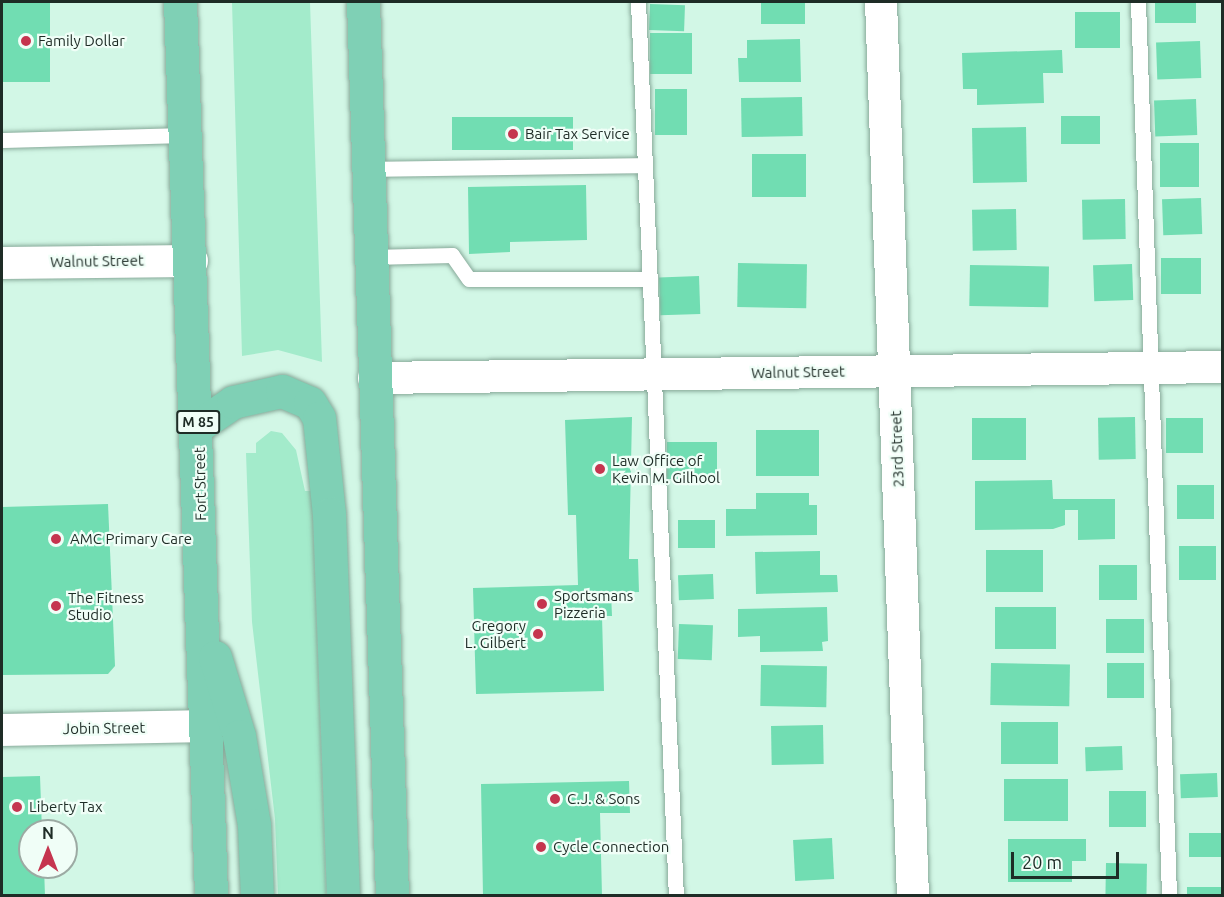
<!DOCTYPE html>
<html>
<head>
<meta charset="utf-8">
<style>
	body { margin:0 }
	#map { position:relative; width:1224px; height:897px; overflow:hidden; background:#d2f7e6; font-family:Ubuntu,sans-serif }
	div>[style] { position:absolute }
	.green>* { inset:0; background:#a3ebcb }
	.building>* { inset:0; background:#71ddb2; transform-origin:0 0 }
	.roads { filter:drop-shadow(0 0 2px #87a999) drop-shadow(0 0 2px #87a999) }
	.lane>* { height:15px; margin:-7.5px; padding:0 7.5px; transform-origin:7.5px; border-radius:7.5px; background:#fff }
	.street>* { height:32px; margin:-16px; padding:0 16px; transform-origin:16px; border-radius:16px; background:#fff }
	.primary>* { height:33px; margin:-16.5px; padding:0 16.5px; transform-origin:16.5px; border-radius:16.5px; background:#7fd0b5 }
	.dots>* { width:16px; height:16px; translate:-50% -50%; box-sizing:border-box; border:3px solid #f0fef7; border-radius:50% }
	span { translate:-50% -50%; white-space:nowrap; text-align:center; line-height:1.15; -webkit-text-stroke:4.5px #f0fef7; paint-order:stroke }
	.shield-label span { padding:2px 4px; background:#f0fef7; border:2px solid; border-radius:4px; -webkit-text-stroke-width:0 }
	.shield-label { font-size:14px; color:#1e2c26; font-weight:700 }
	.poi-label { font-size:15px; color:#1e2c26 }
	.left { translate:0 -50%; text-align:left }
	.right { translate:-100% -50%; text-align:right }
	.street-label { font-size:15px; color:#1e2c26 }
	.frame { position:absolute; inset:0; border:3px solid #1e2c26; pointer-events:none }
	.north { position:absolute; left:18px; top:819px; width:60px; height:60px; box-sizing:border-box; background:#f0fef7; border:2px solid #9caaa3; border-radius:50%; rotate:0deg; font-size:16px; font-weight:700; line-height:24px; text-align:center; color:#1e2c26 }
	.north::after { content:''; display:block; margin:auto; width:21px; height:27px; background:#c5354f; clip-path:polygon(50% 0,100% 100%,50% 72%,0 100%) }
	.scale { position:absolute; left:1011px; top:852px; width:108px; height:27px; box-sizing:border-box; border:3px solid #1e2c26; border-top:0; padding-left:8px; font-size:18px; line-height:21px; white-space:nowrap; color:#1e2c26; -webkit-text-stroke:4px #f0fef7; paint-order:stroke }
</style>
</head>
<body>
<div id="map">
	<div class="green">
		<i style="clip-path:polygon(232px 2px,310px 2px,322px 362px,278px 350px,242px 356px)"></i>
		<i style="clip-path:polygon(271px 431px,282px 433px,296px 450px,305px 491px,312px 491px,326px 895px,278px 895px,275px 819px,252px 622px,246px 453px,256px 453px,256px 443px)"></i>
	</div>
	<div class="building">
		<i style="left:2px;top:2px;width:48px;height:80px"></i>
		<i style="left:761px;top:2px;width:44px;height:22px"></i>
		<i style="left:1155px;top:2px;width:41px;height:21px"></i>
		<i style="left:650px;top:4px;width:35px;height:26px;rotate:2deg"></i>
		<i style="left:1120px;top:12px;width:36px;height:45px;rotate:90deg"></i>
		<i style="left:650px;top:33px;width:42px;height:41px"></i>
		<i style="clip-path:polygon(800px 39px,801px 82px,739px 82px,738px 58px,747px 58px,747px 40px)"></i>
		<i style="left:1200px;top:41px;width:37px;height:44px;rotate:88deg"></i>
		<i style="clip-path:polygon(1062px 50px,1063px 73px,1043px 73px,1044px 103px,977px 105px,977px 89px,963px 89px,962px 53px)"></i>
		<i style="left:655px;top:89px;width:32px;height:46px"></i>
		<i style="left:802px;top:97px;width:39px;height:61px;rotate:89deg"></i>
		<i style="left:1196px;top:99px;width:36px;height:42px;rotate:88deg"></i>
		<i style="left:1061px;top:116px;width:39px;height:28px"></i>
		<i style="left:573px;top:117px;width:33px;height:121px;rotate:90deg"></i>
		<i style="left:1026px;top:127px;width:55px;height:54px;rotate:89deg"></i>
		<i style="left:1199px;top:143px;width:44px;height:39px;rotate:90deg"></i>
		<i style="left:752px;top:154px;width:54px;height:43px"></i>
		<i style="clip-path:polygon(586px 185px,587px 240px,510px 242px,510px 252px,469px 254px,468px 187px)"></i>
		<i style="left:1201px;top:198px;width:36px;height:39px;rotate:88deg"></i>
		<i style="left:1125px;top:199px;width:40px;height:43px;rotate:89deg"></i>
		<i style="left:1016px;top:209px;width:41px;height:44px;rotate:89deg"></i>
		<i style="left:1201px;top:258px;width:36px;height:40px;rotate:90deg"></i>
		<i style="left:738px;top:263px;width:69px;height:44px;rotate:1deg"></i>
		<i style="left:1132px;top:264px;width:36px;height:39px;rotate:88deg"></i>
		<i style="left:970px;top:265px;width:79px;height:41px;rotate:1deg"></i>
		<i style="left:699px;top:276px;width:38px;height:40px;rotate:88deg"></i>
		<i style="clip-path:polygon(632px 417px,629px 559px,638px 559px,639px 592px,611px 593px,612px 616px,602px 616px,604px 691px,476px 694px,473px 588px,578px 585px,576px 515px,568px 515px,565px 420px)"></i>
		<i style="left:1135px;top:417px;width:42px;height:37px;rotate:89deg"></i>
		<i style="left:1026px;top:418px;width:42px;height:54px;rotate:90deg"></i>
		<i style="left:1166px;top:418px;width:37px;height:35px"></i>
		<i style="left:756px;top:430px;width:63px;height:46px"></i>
		<i style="left:667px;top:442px;width:50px;height:37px"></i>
		<i style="clip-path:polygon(1052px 480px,1053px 499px,1115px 499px,1115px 539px,1078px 540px,1078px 510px,1065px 510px,1065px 525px,1053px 529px,975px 530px,975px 481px)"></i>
		<i style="left:1214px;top:485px;width:34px;height:37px;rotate:90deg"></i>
		<i style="clip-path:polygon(756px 493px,809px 493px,809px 505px,817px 505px,817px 535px,726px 536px,726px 509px,756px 509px)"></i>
		<i style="clip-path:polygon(108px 504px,115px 666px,108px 674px,2px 675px,2px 507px)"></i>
		<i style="left:678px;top:520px;width:37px;height:28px"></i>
		<i style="left:1179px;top:546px;width:37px;height:34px"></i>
		<i style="left:986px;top:550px;width:57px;height:42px"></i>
		<i style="clip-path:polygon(820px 551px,820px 575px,837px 575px,838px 592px,756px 594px,755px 552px)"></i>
		<i style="left:1099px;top:565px;width:38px;height:35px"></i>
		<i style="left:713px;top:574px;width:25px;height:35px;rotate:88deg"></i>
		<i style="clip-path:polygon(827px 607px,828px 641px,822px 642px,823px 651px,760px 652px,760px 636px,738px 637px,738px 609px)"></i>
		<i style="left:1056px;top:607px;width:42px;height:61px;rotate:90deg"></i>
		<i style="left:1144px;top:619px;width:34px;height:38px;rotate:90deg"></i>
		<i style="left:679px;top:624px;width:34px;height:35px;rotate:2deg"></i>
		<i style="left:991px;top:663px;width:79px;height:42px;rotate:1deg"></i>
		<i style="left:1107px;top:663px;width:37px;height:35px"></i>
		<i style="left:761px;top:665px;width:66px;height:41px;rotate:1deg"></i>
		<i style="left:1001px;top:722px;width:57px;height:42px"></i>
		<i style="left:823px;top:725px;width:39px;height:52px;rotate:89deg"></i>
		<i style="left:1122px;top:746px;width:24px;height:37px;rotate:88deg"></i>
		<i style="left:1217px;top:773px;width:24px;height:37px;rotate:88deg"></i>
		<i style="clip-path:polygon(40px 776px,42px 831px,30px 831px,30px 867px,44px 867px,45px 896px,2px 896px,2px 777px)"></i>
		<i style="left:1004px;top:779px;width:64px;height:42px"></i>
		<i style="clip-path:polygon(629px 781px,630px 813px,600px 813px,602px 896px,483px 896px,481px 784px)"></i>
		<i style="left:1109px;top:791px;width:37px;height:36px"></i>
		<i style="left:1222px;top:833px;width:24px;height:33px;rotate:90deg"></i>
		<i style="left:832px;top:838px;width:41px;height:39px;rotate:87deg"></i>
		<i style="clip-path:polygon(1008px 839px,1086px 839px,1086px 861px,1072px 861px,1072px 882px,1008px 882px)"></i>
		<i style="left:1106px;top:863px;width:41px;height:33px;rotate:1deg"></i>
		<i style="left:1222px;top:887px;width:9px;height:35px;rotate:90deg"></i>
	</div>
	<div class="roads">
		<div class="lane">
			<i style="left:638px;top:2px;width:895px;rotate:87.57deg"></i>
			<i style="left:1138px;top:2px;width:895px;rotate:88.01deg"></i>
			<i style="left:2px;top:140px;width:184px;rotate:-1.6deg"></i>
			<i style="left:369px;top:169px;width:276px;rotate:-0.8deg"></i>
			<i style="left:371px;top:257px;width:81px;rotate:-1.4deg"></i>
			<i style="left:452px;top:255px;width:29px;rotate:55deg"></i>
			<i style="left:469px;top:279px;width:181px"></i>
		</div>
		<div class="street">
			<i style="left:881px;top:2px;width:895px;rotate:87.95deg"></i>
			<i style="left:2px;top:263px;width:190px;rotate:-0.6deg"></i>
			<i style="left:374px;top:378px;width:848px;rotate:-0.74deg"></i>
			<i style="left:2px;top:730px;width:204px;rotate:-1.1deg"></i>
		</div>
		<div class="primary">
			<i style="left:180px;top:2px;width:895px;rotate:88.01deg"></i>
			<i style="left:363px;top:2px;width:894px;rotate:88.14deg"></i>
			<i style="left:198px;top:426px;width:42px;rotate:-34.4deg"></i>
			<i style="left:233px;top:402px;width:50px;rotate:-12.7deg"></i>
			<i style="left:282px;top:391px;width:30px;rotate:23deg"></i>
			<i style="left:310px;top:403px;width:17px;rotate:59deg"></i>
			<i style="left:319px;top:418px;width:97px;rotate:84.1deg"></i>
			<i style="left:329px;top:514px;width:382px;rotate:87.9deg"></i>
			<i style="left:215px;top:657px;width:83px;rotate:73.1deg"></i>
			<i style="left:239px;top:736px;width:90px;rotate:80.4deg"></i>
			<i style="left:254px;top:825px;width:71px;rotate:87.6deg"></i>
		</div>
	</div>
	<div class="dots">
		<i style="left:26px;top:41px;background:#c5354f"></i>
		<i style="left:513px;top:134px;background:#c5354f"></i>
		<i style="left:600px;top:469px;background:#c5354f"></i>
		<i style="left:56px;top:539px;background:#c5354f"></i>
		<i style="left:542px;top:604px;background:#c5354f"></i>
		<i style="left:56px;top:606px;background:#c5354f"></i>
		<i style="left:538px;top:634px;background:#c5354f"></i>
		<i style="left:555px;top:799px;background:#c5354f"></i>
		<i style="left:17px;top:807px;background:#c5354f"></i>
		<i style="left:541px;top:847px;background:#c5354f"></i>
	</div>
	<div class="shield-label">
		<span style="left:198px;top:422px">M 85</span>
	</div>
	<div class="poi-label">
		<span class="left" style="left:38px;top:41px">Family Dollar</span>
		<span class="left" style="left:525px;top:134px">Bair Tax Service</span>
		<span class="left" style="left:612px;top:469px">Law Office of<br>Kevin M. Gilhool</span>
		<span class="left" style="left:70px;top:539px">AMC Primary Care</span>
		<span class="left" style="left:554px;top:604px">Sportsmans<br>Pizzeria</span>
		<span class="left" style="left:68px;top:606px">The Fitness<br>Studio</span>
		<span class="right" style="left:526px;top:634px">Gregory<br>L. Gilbert</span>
		<span class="left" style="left:567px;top:799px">C.J. &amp; Sons</span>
		<span class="left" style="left:29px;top:807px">Liberty Tax</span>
		<span class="left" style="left:553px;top:847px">Cycle Connection</span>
	</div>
	<div class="street-label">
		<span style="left:97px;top:261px;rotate:-1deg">Walnut Street</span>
		<span style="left:798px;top:372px;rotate:-1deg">Walnut Street</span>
		<span style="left:897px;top:449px;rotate:-92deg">23rd Street</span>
		<span style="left:200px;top:484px;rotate:-91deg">Fort Street</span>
		<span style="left:104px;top:728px;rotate:-1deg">Jobin Street</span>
	</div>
	<div class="frame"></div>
	<div class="north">N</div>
	<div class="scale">20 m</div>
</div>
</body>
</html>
